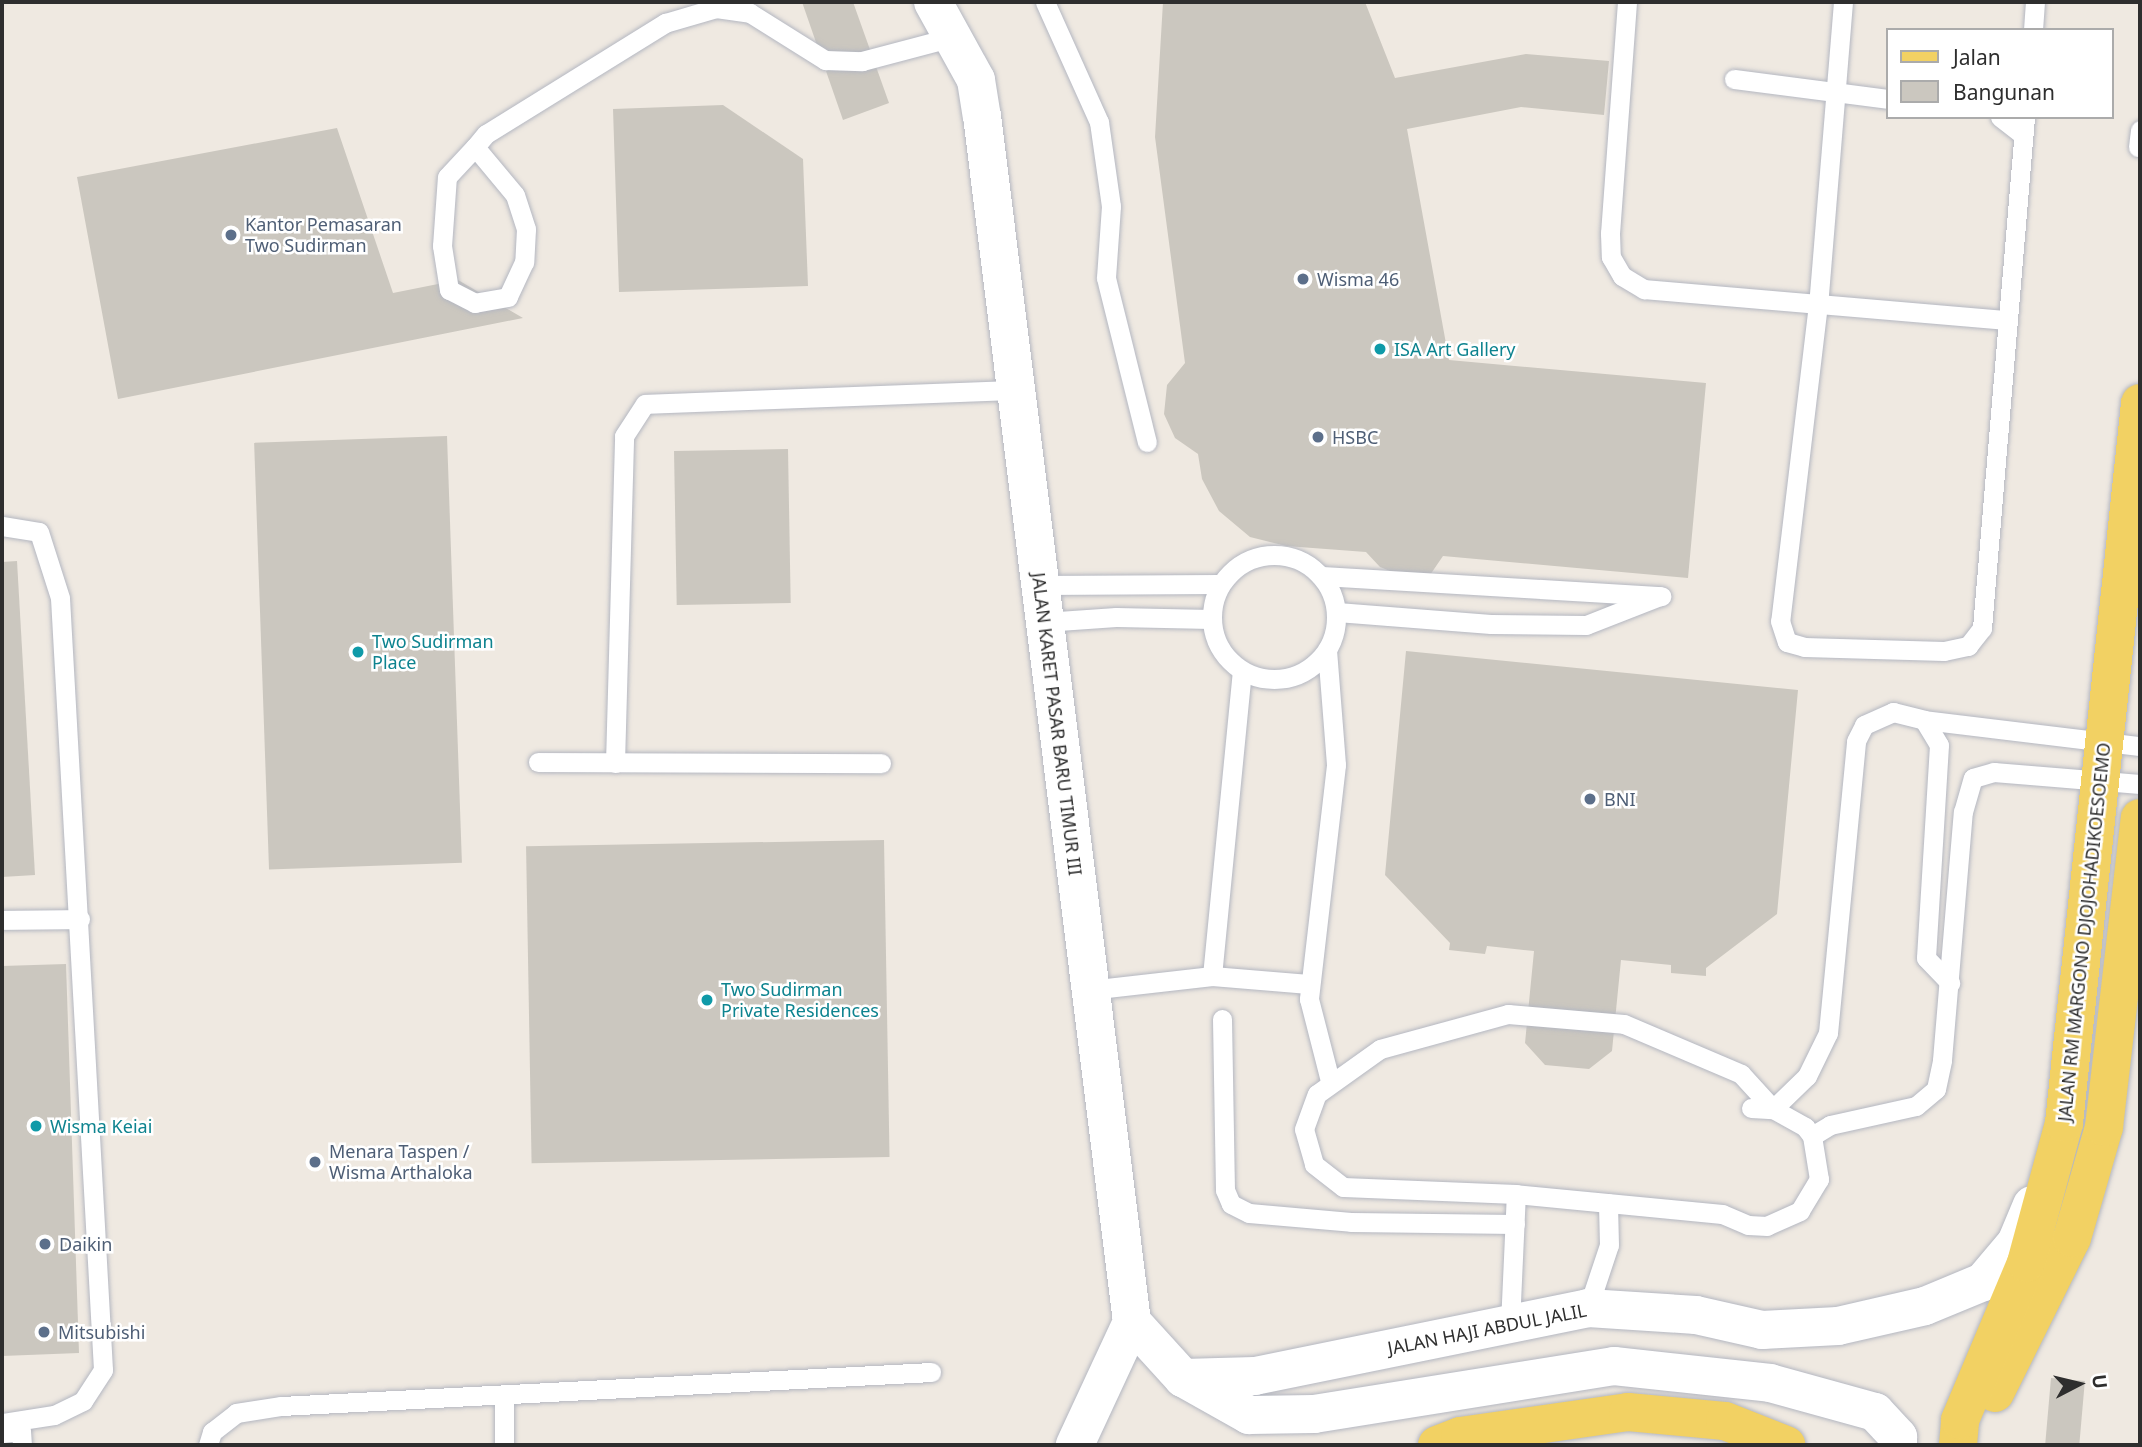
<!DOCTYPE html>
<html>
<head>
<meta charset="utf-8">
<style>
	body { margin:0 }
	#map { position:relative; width:2142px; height:1447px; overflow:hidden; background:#efe9e1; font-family:"Noto Sans",sans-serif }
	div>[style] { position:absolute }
	.building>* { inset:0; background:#cbc7bf; transform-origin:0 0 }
	.roads { filter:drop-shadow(0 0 2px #b4b7c1) drop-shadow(0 0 2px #b4b7c1) }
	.service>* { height:19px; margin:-9.5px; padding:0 9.5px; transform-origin:9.5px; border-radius:9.5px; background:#fff }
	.service>.ring { margin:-9.5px; padding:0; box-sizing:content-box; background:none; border:19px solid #fff; border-radius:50% }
	.tertiary>* { height:38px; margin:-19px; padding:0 19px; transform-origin:19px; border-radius:19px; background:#fff }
	.primary>* { height:38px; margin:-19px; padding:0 19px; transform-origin:19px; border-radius:19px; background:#f2d163 }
	.dots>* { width:19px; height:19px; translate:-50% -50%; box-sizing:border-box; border:4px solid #fff; border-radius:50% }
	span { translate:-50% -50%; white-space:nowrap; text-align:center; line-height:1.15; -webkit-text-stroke:5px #fff; paint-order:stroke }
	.service-label { font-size:18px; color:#4e5e75 }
	.left { translate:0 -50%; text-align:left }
	.culture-label { font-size:18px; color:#0d838f }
	.street-label { font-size:18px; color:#2e2e2e }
	.frame { position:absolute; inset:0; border:4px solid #2e2e2e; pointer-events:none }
	.legend { position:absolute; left:1886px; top:28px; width:228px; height:91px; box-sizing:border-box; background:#fff; border:2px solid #ababab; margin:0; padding:9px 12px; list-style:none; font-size:21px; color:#2e2e2e }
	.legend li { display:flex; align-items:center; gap:14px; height:35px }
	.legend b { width:35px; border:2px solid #ababab }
	.north { position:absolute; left:2044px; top:1349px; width:70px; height:70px; -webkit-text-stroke:5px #fff; paint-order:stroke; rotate:83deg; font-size:19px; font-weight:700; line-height:28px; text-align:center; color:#2e2e2e }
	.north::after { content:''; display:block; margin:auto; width:24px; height:32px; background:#2e2e2e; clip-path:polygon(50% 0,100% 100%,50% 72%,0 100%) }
</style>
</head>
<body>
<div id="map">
	<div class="building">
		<i style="clip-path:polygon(802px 2px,853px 2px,889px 103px,843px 120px)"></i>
		<i style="clip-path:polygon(1163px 2px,1365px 2px,1395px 78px,1526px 54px,1609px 61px,1604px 115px,1521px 107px,1407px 129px,1449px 360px,1706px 383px,1688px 578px,1443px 556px,1430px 575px,1407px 578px,1380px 567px,1366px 552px,1286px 546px,1250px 537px,1219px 511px,1202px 479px,1198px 454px,1175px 438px,1164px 414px,1167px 385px,1185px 363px,1155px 137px)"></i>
		<i style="clip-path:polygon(723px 105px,803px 159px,808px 286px,619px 292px,613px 109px)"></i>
		<i style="clip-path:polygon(337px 128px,393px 293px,458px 280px,523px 318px,118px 399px,77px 177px)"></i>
		<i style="left:447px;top:436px;width:427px;height:193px;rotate:88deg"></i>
		<i style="left:788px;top:449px;width:154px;height:114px;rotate:89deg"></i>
		<i style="clip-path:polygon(17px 561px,35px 875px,2px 877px,2px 562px)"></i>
		<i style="clip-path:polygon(1406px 651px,1798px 690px,1777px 914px,1706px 968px,1706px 976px,1671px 973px,1671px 965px,1621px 960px,1612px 1051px,1589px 1069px,1545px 1065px,1525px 1043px,1534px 951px,1487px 946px,1485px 954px,1449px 950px,1450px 943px,1385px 875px)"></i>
		<i style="left:884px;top:840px;width:317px;height:358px;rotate:89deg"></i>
		<i style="clip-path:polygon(66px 964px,79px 1353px,2px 1356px,2px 966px)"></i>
		<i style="left:2051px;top:1378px;width:34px;height:67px;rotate:5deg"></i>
	</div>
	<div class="roads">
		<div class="service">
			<i style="left:1045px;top:2px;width:132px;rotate:65.8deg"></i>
			<i style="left:1099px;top:122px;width:85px;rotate:81.9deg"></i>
			<i style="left:1111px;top:206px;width:72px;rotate:94deg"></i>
			<i style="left:1106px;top:278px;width:169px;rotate:76deg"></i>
			<i style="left:1627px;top:2px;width:232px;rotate:94.2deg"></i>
			<i style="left:1610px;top:233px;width:24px;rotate:88deg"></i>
			<i style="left:1611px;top:257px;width:22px;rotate:60deg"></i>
			<i style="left:1622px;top:276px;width:26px;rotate:31deg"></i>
			<i style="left:1644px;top:289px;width:364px;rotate:4.9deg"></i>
			<i style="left:1843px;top:2px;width:303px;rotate:94.7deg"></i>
			<i style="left:1818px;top:304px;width:319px;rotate:96.8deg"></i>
			<i style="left:1780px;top:621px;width:22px;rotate:72deg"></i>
			<i style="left:1787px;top:642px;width:18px;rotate:16deg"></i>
			<i style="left:1804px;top:647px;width:140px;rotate:1.6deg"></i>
			<i style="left:1944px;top:651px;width:25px;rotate:-12deg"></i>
			<i style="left:1968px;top:646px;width:23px;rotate:-52deg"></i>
			<i style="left:1982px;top:628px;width:513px;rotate:-85.19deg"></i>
			<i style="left:2033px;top:30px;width:28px;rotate:-86deg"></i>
			<i style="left:1734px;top:79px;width:155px;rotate:7.4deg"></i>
			<i style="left:2000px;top:117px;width:29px;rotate:38deg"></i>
			<i style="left:475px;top:147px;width:62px;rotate:50.2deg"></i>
			<i style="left:515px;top:195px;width:36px;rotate:72deg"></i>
			<i style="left:526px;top:229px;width:33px;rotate:93deg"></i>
			<i style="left:524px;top:262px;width:38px;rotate:115deg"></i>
			<i style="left:508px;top:297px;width:34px;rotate:170deg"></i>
			<i style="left:475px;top:303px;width:29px;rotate:-153deg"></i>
			<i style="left:449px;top:290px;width:45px;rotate:-99deg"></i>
			<i style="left:442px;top:246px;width:69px;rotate:-85.9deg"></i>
			<i style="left:447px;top:177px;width:41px;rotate:-47deg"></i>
			<i style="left:475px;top:147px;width:17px;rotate:-50deg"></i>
			<i style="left:486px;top:134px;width:211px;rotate:-31.8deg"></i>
			<i style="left:665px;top:23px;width:53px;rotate:-16.4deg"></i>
			<i style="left:716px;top:8px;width:34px;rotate:8deg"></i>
			<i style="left:750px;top:13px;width:89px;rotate:32.1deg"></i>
			<i style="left:825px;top:60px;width:37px;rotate:2deg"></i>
			<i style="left:862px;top:61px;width:94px;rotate:-14.8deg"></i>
			<i style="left:2138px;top:147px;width:17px;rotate:-83deg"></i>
			<i style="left:2px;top:526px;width:37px;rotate:9deg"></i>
			<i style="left:39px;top:532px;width:69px;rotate:72.3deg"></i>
			<i style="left:60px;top:598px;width:773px;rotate:86.81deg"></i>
			<i style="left:103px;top:1370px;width:37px;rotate:123deg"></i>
			<i style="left:83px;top:1401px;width:32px;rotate:154deg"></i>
			<i style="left:54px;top:1415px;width:53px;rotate:171.3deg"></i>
			<i class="ring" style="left:1212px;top:555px;width:105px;height:105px"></i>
			<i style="left:1322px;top:576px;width:340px;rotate:3.4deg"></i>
			<i style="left:1039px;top:585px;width:181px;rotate:-0.3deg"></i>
			<i style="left:1337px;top:612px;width:154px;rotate:4.5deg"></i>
			<i style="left:1491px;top:624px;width:95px;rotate:0.6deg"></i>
			<i style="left:1586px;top:625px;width:79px;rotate:-21.4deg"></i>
			<i style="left:1044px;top:622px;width:72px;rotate:-4deg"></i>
			<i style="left:1116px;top:617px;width:95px;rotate:1.2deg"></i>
			<i style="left:1327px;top:650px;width:115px;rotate:85.5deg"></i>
			<i style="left:1336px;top:765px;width:236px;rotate:96.6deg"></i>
			<i style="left:1309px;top:999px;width:85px;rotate:75.6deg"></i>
			<i style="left:1924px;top:720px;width:218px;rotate:6.9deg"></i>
			<i style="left:538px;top:762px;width:343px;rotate:0.2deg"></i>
			<i style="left:615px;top:763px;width:327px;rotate:-88.4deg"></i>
			<i style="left:624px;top:436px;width:38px;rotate:-57deg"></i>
			<i style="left:645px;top:404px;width:371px;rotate:-2.2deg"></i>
			<i style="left:2px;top:920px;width:78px;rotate:-0.7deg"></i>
			<i style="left:1212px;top:976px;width:306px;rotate:-84.4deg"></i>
			<i style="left:1089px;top:990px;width:124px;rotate:-6.5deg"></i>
			<i style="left:1212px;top:976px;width:97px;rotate:4.7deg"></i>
			<i style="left:1222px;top:1019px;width:171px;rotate:89deg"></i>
			<i style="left:1225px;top:1190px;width:15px;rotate:67deg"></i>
			<i style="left:1231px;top:1204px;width:20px;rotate:27deg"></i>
			<i style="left:1249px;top:1213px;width:102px;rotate:5deg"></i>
			<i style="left:1351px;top:1222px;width:164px;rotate:0.7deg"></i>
			<i style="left:1751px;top:1108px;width:22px;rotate:3deg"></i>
			<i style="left:1773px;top:1109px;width:37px;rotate:29deg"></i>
			<i style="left:1805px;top:1127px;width:11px;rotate:52deg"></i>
			<i style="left:1812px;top:1136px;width:44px;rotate:80.8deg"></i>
			<i style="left:1819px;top:1179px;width:37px;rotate:121deg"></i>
			<i style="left:1800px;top:1211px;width:36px;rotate:156deg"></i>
			<i style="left:1767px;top:1226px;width:19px;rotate:-177deg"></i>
			<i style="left:1748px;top:1225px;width:28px;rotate:-157deg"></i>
			<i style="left:1722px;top:1214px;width:207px;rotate:-174.5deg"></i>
			<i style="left:1516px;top:1194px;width:173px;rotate:-177.7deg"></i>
			<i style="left:1343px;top:1187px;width:37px;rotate:-142deg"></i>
			<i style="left:1314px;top:1164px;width:36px;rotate:-106deg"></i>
			<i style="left:1304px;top:1129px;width:37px;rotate:-70deg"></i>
			<i style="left:1317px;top:1094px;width:77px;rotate:-35.5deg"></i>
			<i style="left:1380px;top:1049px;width:133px;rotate:-15.3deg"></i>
			<i style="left:1508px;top:1014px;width:116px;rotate:4.9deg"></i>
			<i style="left:1624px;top:1024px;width:127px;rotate:23.1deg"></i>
			<i style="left:1741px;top:1074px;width:47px;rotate:47.6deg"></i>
			<i style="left:1773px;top:1109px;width:47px;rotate:-44.1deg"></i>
			<i style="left:1807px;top:1076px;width:48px;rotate:-64deg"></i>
			<i style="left:1828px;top:1033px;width:293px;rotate:-84.5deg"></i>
			<i style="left:1856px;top:741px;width:18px;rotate:-63deg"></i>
			<i style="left:1864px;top:725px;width:32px;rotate:-24deg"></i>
			<i style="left:1893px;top:712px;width:32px;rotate:14deg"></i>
			<i style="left:1924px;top:720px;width:29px;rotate:59deg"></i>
			<i style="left:1939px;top:745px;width:213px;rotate:93.5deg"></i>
			<i style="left:1926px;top:958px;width:35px;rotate:46deg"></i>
			<i style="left:1812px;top:1136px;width:21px;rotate:-31deg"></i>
			<i style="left:1830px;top:1125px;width:88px;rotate:-12.5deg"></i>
			<i style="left:1916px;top:1106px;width:26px;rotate:-40deg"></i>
			<i style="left:1936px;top:1089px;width:30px;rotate:-78deg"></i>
			<i style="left:1942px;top:1060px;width:249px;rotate:-85.2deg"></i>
			<i style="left:1963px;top:812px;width:35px;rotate:-74deg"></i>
			<i style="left:1973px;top:778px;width:22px;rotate:-16deg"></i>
			<i style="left:1994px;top:772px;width:146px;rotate:4.7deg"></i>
			<i style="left:1588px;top:1308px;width:66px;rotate:-71.6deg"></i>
			<i style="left:1609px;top:1245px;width:42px;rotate:-91.4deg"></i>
			<i style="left:1510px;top:1324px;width:130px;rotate:-87.4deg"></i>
			<i style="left:2px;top:1433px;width:19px;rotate:-6deg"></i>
			<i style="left:21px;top:1431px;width:14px;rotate:86deg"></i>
			<i style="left:208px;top:1445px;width:14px;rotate:-73deg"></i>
			<i style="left:212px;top:1432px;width:31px;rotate:-38deg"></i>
			<i style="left:236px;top:1413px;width:46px;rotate:-8.8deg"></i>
			<i style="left:281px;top:1406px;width:651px;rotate:-2.99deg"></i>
			<i style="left:504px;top:1445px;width:47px;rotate:-90deg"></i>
		</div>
		<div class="tertiary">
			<i style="left:933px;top:2px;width:89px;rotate:61.1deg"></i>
			<i style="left:976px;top:80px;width:36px;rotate:81deg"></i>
			<i style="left:982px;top:116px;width:1215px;rotate:82.91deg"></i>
			<i style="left:1132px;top:1322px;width:136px;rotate:114.9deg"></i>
			<i style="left:1132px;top:1322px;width:76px;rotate:47.7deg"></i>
			<i style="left:1183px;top:1378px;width:76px;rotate:29.3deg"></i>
			<i style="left:1249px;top:1415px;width:65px;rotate:-0.9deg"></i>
			<i style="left:1314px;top:1414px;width:304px;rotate:-9.1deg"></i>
			<i style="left:1614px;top:1366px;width:157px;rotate:6.2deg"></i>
			<i style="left:1770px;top:1383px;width:109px;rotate:15.4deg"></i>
			<i style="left:1875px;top:1412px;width:34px;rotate:47deg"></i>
			<i style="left:1898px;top:1437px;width:8px;rotate:90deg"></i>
			<i style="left:1183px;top:1378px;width:72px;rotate:-1.6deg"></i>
			<i style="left:1255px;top:1376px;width:340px;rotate:-11.5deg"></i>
			<i style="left:1588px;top:1308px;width:108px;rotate:3.7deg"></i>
			<i style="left:1696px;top:1315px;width:68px;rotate:12.8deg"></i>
			<i style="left:1762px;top:1330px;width:76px;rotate:-3deg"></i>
			<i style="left:1838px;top:1326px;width:89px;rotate:-12.9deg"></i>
			<i style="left:1925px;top:1306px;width:63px;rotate:-22.5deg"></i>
			<i style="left:1983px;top:1282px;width:51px;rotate:-49.8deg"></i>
			<i style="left:2016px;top:1243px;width:41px;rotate:-67.2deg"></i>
		</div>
		<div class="primary">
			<i style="left:1995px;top:1393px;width:173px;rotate:-63.6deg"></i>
			<i style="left:2072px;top:1238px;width:116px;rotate:-73.9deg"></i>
			<i style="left:2104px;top:1127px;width:311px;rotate:-83.4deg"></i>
			<i style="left:1437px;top:1445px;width:25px;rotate:-21deg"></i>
			<i style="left:1460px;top:1436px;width:170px;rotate:-8.1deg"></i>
			<i style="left:1628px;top:1412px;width:97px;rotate:5.3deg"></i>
			<i style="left:1725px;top:1421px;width:66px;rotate:21.5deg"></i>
			<i style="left:1958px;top:1445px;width:25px;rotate:-85deg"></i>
			<i style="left:1960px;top:1420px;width:170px;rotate:-67.2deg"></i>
			<i style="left:2026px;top:1263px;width:145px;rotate:-74.8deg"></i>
			<i style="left:2064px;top:1123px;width:724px;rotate:-83.97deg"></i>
		</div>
	</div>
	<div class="dots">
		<i style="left:231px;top:235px;background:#5c6f8a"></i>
		<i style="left:1303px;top:279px;background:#5c6f8a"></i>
		<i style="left:1380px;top:349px;background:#0f9aa8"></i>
		<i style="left:1318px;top:437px;background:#5c6f8a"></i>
		<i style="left:358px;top:652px;background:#0f9aa8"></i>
		<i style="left:1590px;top:799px;background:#5c6f8a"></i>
		<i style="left:707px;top:1000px;background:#0f9aa8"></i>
		<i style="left:36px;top:1126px;background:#0f9aa8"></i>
		<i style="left:315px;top:1162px;background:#5c6f8a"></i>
		<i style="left:45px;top:1244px;background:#5c6f8a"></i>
		<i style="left:44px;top:1332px;background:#5c6f8a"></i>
	</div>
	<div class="service-label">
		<span class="left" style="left:245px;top:235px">Kantor Pemasaran<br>Two Sudirman</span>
		<span class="left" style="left:1317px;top:279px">Wisma 46</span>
		<span class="left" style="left:1332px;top:437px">HSBC</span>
		<span class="left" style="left:1604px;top:799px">BNI</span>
		<span class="left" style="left:329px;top:1162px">Menara Taspen /<br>Wisma Arthaloka</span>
		<span class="left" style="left:59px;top:1244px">Daikin</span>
		<span class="left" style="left:58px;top:1332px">Mitsubishi</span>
	</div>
	<div class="culture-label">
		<span class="left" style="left:1394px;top:349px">ISA Art Gallery</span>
		<span class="left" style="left:372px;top:652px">Two Sudirman<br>Place</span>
		<span class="left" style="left:721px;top:1000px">Two Sudirman<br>Private Residences</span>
		<span class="left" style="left:50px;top:1126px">Wisma Keiai</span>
	</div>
	<div class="street-label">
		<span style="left:1057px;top:724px;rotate:83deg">JALAN KARET PASAR BARU TIMUR III</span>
		<span style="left:2084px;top:932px;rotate:-84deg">JALAN RM MARGONO DJOJOHADIKOESOEMO</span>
		<span style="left:1487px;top:1329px;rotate:-11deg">JALAN HAJI ABDUL JALIL</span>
	</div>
	<div class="frame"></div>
	<ul class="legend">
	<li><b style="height:9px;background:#f2d163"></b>Jalan</li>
	<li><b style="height:19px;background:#cbc7bf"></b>Bangunan</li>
	</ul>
	<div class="north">U</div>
</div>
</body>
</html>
